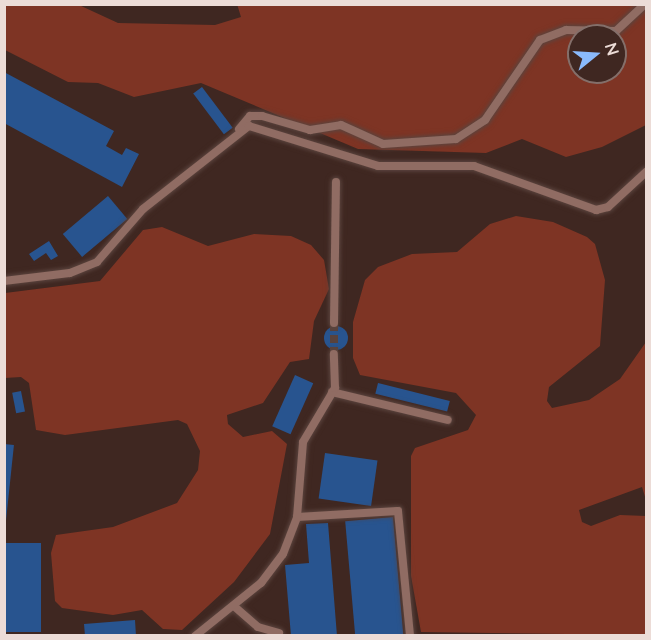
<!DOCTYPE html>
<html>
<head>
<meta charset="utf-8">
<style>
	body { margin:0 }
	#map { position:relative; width:651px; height:640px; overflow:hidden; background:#3f2721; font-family:Lato,sans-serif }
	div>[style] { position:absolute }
	.green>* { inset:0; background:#7e3424 }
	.building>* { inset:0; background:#28548f; transform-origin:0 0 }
	.round { border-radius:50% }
	.minor-tunnel>* { height:8px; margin-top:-4px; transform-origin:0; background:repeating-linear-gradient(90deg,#59423c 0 8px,transparent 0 12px) }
	.roads { filter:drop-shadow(0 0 2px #5b443e) drop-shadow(0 0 2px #5b443e) }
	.minor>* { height:8px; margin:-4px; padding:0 4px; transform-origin:4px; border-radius:4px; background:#906c63 }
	span { translate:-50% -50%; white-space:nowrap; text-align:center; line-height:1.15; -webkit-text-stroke:5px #3f2721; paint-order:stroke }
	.frame { position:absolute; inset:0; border:6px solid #ecdcd7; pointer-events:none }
	.north { position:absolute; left:567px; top:24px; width:60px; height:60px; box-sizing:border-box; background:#3f2721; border:2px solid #846f6a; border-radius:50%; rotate:72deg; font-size:16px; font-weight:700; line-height:24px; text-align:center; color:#ecdcd7 }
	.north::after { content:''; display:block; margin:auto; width:21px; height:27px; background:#8abafc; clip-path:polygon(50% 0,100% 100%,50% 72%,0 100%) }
</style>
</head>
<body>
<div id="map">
	<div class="green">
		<i style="clip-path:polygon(evenodd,237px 4px,646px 5px,646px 125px,602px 147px,566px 157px,522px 139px,486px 153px,358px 149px,201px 83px,134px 97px,98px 83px,68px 82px,5px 50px,5px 5px,79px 5px,118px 23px,215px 25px,241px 17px,237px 4px,579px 36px,615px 36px,615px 72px,579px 72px,579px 36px)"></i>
		<i style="clip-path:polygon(516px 216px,553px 222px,587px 237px,595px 244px,605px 280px,600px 346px,549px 387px,547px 401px,552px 408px,589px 400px,620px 379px,646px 342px,646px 500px,642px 487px,579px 510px,582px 522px,591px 526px,620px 515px,646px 516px,646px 635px,421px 632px,411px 576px,411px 456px,415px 448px,468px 430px,476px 415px,456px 393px,360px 375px,353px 358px,353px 322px,365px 280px,378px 267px,412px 254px,457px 252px,490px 224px)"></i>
		<i style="clip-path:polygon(162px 227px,208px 246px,254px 234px,291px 236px,311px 245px,324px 260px,329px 289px,314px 321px,309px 359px,290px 362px,263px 403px,227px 415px,228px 424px,243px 437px,272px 431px,287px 444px,270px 534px,234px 582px,182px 630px,163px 629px,142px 610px,113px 615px,62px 608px,55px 601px,51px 553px,56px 535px,113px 527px,177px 503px,198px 470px,200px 451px,187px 424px,178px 420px,65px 435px,36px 430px,29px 383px,21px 377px,5px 378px,5px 293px,100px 281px,143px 230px)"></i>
	</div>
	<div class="building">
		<i style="clip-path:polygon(4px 72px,114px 131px,106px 146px,122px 155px,126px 148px,139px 154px,122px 187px,4px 123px)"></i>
		<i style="left:202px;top:87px;width:51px;height:11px;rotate:53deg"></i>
		<i style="left:108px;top:196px;width:30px;height:59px;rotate:50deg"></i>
		<i style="clip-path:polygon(49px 241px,58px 256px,51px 260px,46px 253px,34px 261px,29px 254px)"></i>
		<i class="round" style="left:324px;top:326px;width:24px;height:24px"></i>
		<i style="left:295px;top:375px;width:20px;height:56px;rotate:24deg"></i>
		<i style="left:378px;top:383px;width:74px;height:11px;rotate:14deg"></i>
		<i style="left:21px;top:391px;width:21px;height:9px;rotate:79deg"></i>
		<i style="left:4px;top:444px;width:10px;height:85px;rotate:6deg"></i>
		<i style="left:325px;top:453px;width:53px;height:46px;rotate:8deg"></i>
		<i style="left:393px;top:517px;width:120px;height:48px;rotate:85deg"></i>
		<i style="clip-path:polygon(328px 523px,337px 636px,291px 636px,285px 565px,309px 563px,306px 524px)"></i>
		<i style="left:4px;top:543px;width:37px;height:89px"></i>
		<i style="clip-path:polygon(135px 620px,136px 636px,85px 636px,84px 624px)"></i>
	</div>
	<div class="minor-tunnel">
		<i style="left:334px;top:323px;width:31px;rotate:90deg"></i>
	</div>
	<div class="roads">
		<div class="minor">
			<i style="left:239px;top:129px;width:17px;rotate:-50deg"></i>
			<i style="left:250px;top:116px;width:12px"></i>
			<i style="left:262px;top:116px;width:50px;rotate:16.3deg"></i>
			<i style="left:310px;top:130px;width:31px;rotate:-9deg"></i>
			<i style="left:341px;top:125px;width:46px;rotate:24.3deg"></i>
			<i style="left:383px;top:144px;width:73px;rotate:-3.9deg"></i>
			<i style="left:456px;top:139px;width:35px;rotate:-33deg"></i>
			<i style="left:485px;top:120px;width:97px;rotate:-55.5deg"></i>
			<i style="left:540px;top:40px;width:28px;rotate:-21deg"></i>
			<i style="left:566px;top:30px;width:50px;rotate:1.1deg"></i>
			<i style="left:616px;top:31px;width:40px;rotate:-43deg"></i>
			<i style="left:4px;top:281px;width:66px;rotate:-6.9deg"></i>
			<i style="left:70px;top:273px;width:29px;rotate:-22deg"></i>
			<i style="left:97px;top:262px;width:70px;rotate:-49deg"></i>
			<i style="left:143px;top:209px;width:135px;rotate:-38.1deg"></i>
			<i style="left:249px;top:126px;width:135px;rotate:17.2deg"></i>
			<i style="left:378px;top:166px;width:96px"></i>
			<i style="left:474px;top:166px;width:130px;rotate:19.8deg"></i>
			<i style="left:596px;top:210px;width:12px;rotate:-14deg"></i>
			<i style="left:608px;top:207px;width:52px;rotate:-42.6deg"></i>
			<i style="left:334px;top:323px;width:141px;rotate:-89.2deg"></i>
			<i style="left:332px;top:392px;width:119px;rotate:13.6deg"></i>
			<i style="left:297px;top:517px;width:101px;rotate:-3.4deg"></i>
			<i style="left:398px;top:511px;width:126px;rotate:84.5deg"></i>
			<i style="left:235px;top:607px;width:30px;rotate:41deg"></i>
			<i style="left:258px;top:627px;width:22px;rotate:16deg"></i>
			<i style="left:195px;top:636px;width:85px;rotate:-38.8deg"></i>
			<i style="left:261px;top:583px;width:36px;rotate:-53deg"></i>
			<i style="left:283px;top:554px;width:40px;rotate:-69deg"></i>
			<i style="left:297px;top:517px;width:75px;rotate:-85.4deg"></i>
			<i style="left:303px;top:442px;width:63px;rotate:-59.3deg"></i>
			<i style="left:335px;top:388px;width:34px;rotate:-92deg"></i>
		</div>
	</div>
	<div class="frame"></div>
	<div class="north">N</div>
</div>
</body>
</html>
